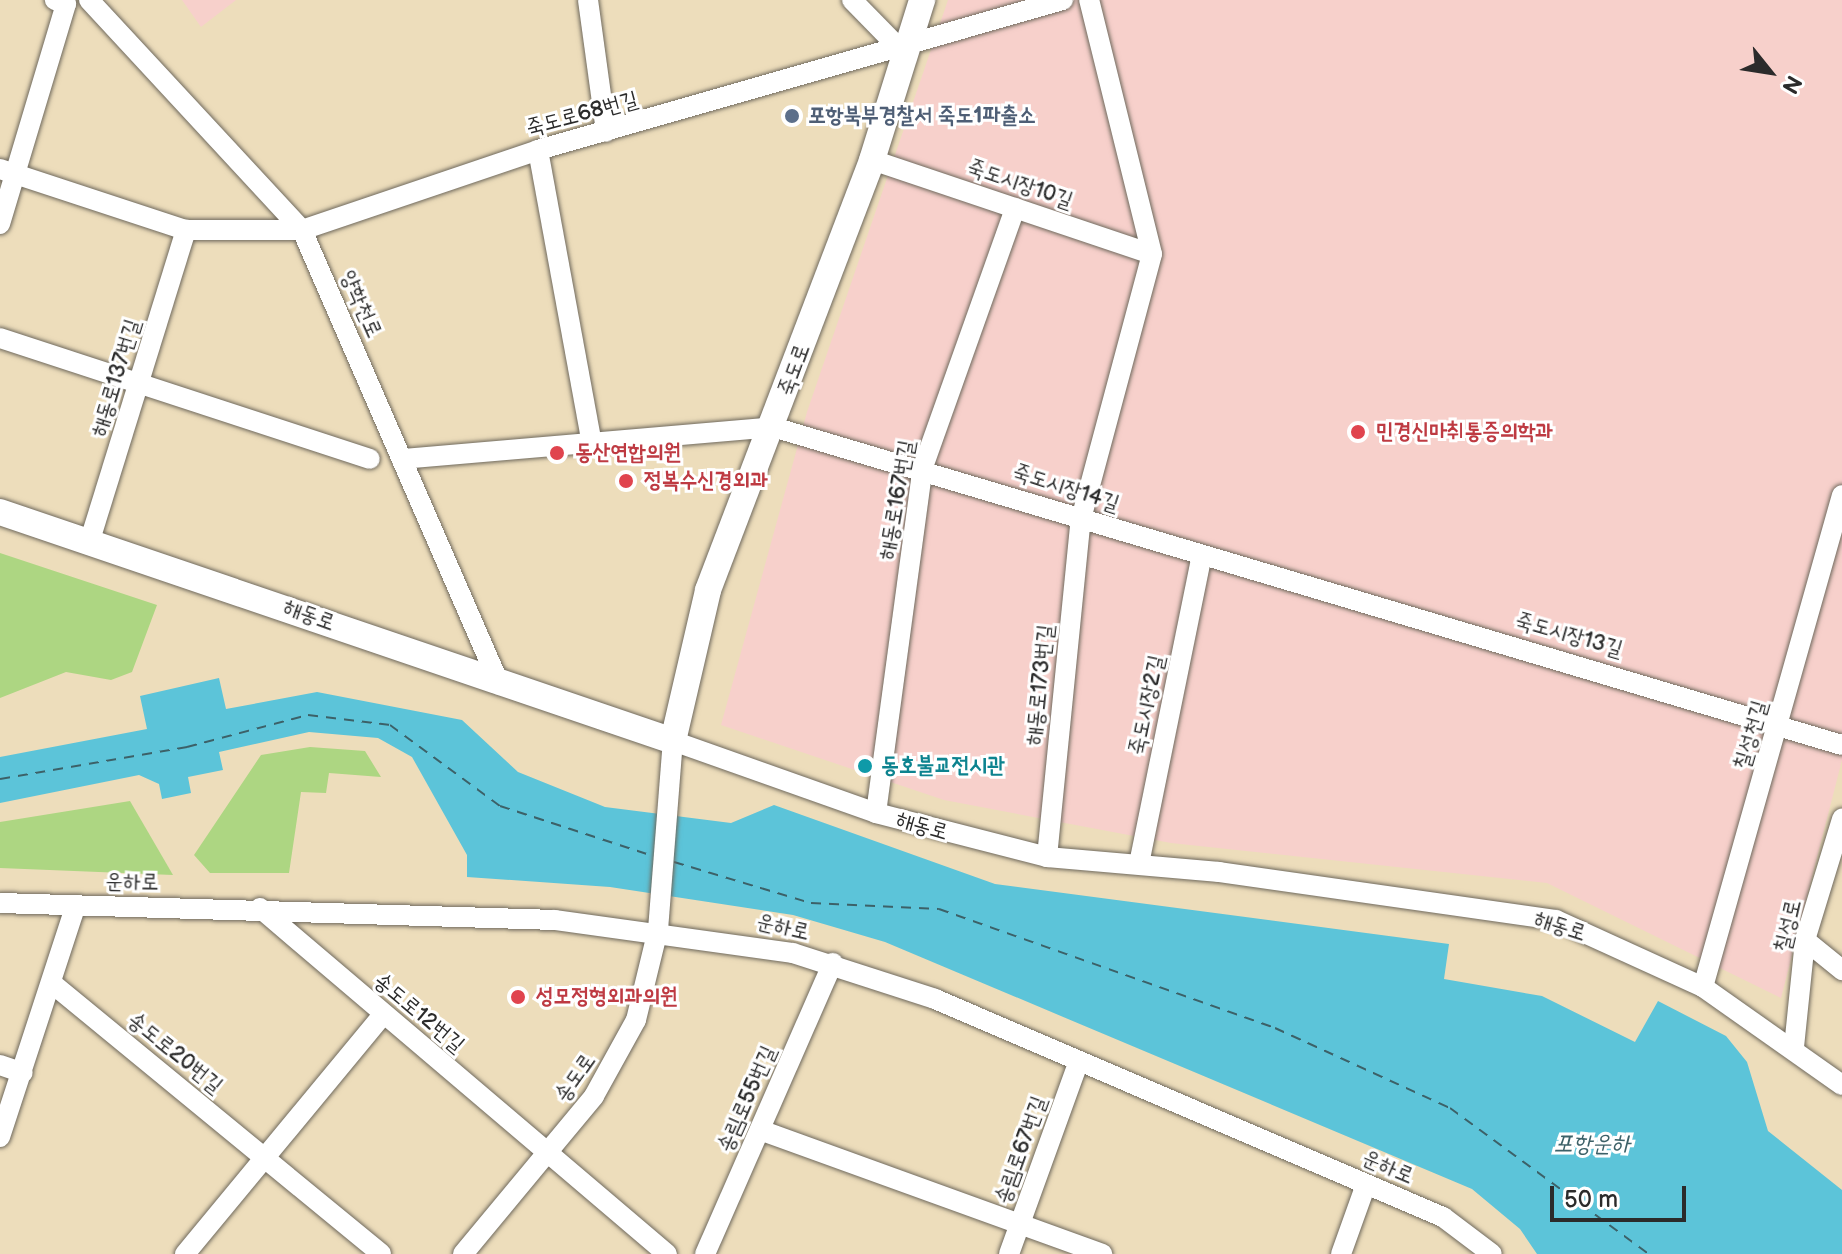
<!DOCTYPE html>
<html>
<head>
<meta charset="utf-8">
<style>
	body { margin:0 }
	#map { position:relative; width:1842px; height:1254px; overflow:hidden; background:#edddbb; font-family:"Balsamiq Sans","Poor Story",sans-serif }
	div>[style] { position:absolute }
	.built>* { inset:0; background:#f7d0cb }
	.green>* { inset:0; background:#add682 }
	.water>* { inset:0; background:#5cc4d9 }
	.ferry>* { height:2px; margin-top:-1px; transform-origin:0; background:repeating-linear-gradient(90deg,#3c6168 0 10px,transparent 0 18px) }
	.roads { filter:drop-shadow(0 0 2px #6f695d) drop-shadow(0 0 2px #6f695d) }
	.minor>* { height:20px; margin:-10px; padding:0 10px; transform-origin:10px; border-radius:10px; background:#fff }
	.major>* { height:26px; margin:-13px; padding:0 13px; transform-origin:13px; border-radius:13px; background:#fff }
	.dots>* { width:22px; height:22px; translate:-50% -50%; box-sizing:border-box; border:4px solid #fff; border-radius:50% }
	span { translate:-50% -50%; white-space:nowrap; text-align:center; line-height:1.15; -webkit-text-stroke:6px #fff; paint-order:stroke }
	.street-label { font-size:22px; color:#2b2b2b }
	.service-label { font-size:22px; color:#4e5e75; font-weight:700 }
	.left { translate:0 -50%; text-align:left }
	.health-label { font-size:22px; color:#be3a42; font-weight:700 }
	.culture-label { font-size:22px; color:#0d838f; font-weight:700 }
	.water-label { font-size:24px; color:#3c6168; font-style:italic }
	.north { position:absolute; left:1730px; top:32px; width:80px; height:80px; -webkit-text-stroke:6px #fff; paint-order:stroke; rotate:120deg; font-size:22px; font-weight:700; line-height:32px; text-align:center; color:#2b2b2b }
	.north::after { content:''; display:block; margin:auto; width:28px; height:36px; background:#2b2b2b; clip-path:polygon(50% 0,100% 100%,50% 72%,0 100%) }
	.scale { position:absolute; left:1550px; top:1186px; width:136px; height:36px; box-sizing:border-box; border:4px solid #2b2b2b; border-top:0; padding-left:10px; font-size:24px; line-height:28px; white-space:nowrap; color:#2b2b2b; -webkit-text-stroke:6px #fff; paint-order:stroke }
</style>
</head>
<body>
<div id="map">
	<div class="built">
		<i style="clip-path:polygon(182px 0,236px 0,201px 27px)"></i>
		<i style="clip-path:polygon(948px 0,1842px 0,1842px 760px,1781px 998px,1547px 883px,1171px 843px,944px 800px,721px 725px,807px 412px)"></i>
	</div>
	<div class="green">
		<i style="clip-path:polygon(0 553px,157px 605px,132px 672px,111px 680px,66px 672px,0 698px)"></i>
		<i style="clip-path:polygon(310px 747px,365px 751px,381px 777px,329px 773px,326px 793px,301px 792px,289px 873px,210px 873px,194px 855px,261px 755px)"></i>
		<i style="clip-path:polygon(130px 801px,173px 875px,0 868px,0 822px)"></i>
	</div>
	<div class="water">
		<i style="clip-path:polygon(219px 678px,226px 709px,317px 692px,462px 720px,518px 772px,605px 807px,731px 823px,774px 805px,995px 884px,1449px 944px,1444px 979px,1542px 996px,1635px 1042px,1658px 1001px,1726px 1036px,1747px 1062px,1768px 1131px,1842px 1190px,1842px 1254px,1537px 1254px,1520px 1229px,1472px 1189px,885px 942px,793px 915px,610px 887px,467px 877px,467px 855px,412px 757px,378px 738px,309px 732px,219px 752px,223px 770px,188px 777px,191px 793px,162px 799px,159px 784px,139px 775px,0 803px,0 757px,147px 729px,140px 696px)"></i>
	</div>
	<div class="ferry">
		<i style="left:0;top:779px;width:190px;rotate:-9.7deg"></i>
		<i style="left:187px;top:747px;width:125px;rotate:-14.8deg"></i>
		<i style="left:308px;top:715px;width:83px;rotate:7deg"></i>
		<i style="left:390px;top:725px;width:137px;rotate:36.4deg"></i>
		<i style="left:500px;top:806px;width:161px;rotate:18.1deg"></i>
		<i style="left:674px;top:862px;width:143px;rotate:16.7deg"></i>
		<i style="left:811px;top:903px;width:128px;rotate:2.7deg"></i>
		<i style="left:939px;top:909px;width:356px;rotate:19.5deg"></i>
		<i style="left:1275px;top:1028px;width:192px;rotate:24.6deg"></i>
		<i style="left:1450px;top:1108px;width:247px;rotate:36.3deg"></i>
	</div>
	<div class="roads">
		<div class="minor">
			<i style="left:89px;top:0;width:313px;rotate:47.2deg"></i>
			<i style="left:302px;top:230px;width:496px;rotate:66.5deg"></i>
			<i style="left:588px;top:0;width:133px;rotate:82.2deg"></i>
			<i style="left:852px;top:0;width:73px;rotate:45.6deg"></i>
			<i style="left:538px;top:150px;width:293px;rotate:79.6deg"></i>
			<i style="left:872px;top:160px;width:295px;rotate:18.6deg"></i>
			<i style="left:0;top:169px;width:196px;rotate:18.2deg"></i>
			<i style="left:186px;top:230px;width:116px"></i>
			<i style="left:302px;top:230px;width:249px;rotate:-18.7deg"></i>
			<i style="left:538px;top:150px;width:546px;rotate:-15.95deg"></i>
			<i style="left:0;top:224px;width:230px;rotate:-73.3deg"></i>
			<i style="left:66px;top:4px;width:12px;rotate:-160deg"></i>
			<i style="left:0;top:338px;width:389px;rotate:18.1deg"></i>
			<i style="left:402px;top:459px;width:372px;rotate:-4.9deg"></i>
			<i style="left:773px;top:427px;width:1115px;rotate:16.57deg"></i>
			<i style="left:90px;top:540px;width:325px;rotate:-72.8deg"></i>
			<i style="left:876px;top:813px;width:349px;rotate:-82.3deg"></i>
			<i style="left:923px;top:467px;width:275px;rotate:-70.4deg"></i>
			<i style="left:1047px;top:857px;width:340px;rotate:-84.3deg"></i>
			<i style="left:1081px;top:519px;width:274px;rotate:-75deg"></i>
			<i style="left:1152px;top:254px;width:262px;rotate:-103.9deg"></i>
			<i style="left:1139px;top:864px;width:315px;rotate:-78.5deg"></i>
			<i style="left:0;top:903px;width:555px;rotate:1.75deg"></i>
			<i style="left:555px;top:920px;width:240px;rotate:7.9deg"></i>
			<i style="left:793px;top:953px;width:149px;rotate:17.9deg"></i>
			<i style="left:935px;top:999px;width:553px;rotate:23.23deg"></i>
			<i style="left:1443px;top:1217px;width:61px;rotate:37.1deg"></i>
			<i style="left:260px;top:908px;width:534px;rotate:40.37deg"></i>
			<i style="left:1805px;top:940px;width:48px;rotate:39deg"></i>
			<i style="left:54px;top:985px;width:423px;rotate:39.4deg"></i>
			<i style="left:1703px;top:987px;width:511px;rotate:-74.22deg"></i>
			<i style="left:1794px;top:1047px;width:108px;rotate:-84.1deg"></i>
			<i style="left:1805px;top:940px;width:127px;rotate:-73deg"></i>
			<i style="left:0;top:1065px;width:24px;rotate:19deg"></i>
			<i style="left:760px;top:1130px;width:364px;rotate:19.9deg"></i>
			<i style="left:0;top:1137px;width:244px;rotate:-71.9deg"></i>
			<i style="left:185px;top:1254px;width:310px;rotate:-50.4deg"></i>
			<i style="left:463px;top:1254px;width:205px;rotate:-50.3deg"></i>
			<i style="left:594px;top:1096px;width:87px;rotate:-61.1deg"></i>
			<i style="left:636px;top:1020px;width:93px;rotate:-76.3deg"></i>
			<i style="left:658px;top:930px;width:190px;rotate:-85.5deg"></i>
			<i style="left:673px;top:741px;width:215px;rotate:19.5deg"></i>
			<i style="left:876px;top:813px;width:177px;rotate:14.4deg"></i>
			<i style="left:1047px;top:857px;width:173px;rotate:5deg"></i>
			<i style="left:1219px;top:872px;width:340px;rotate:8.1deg"></i>
			<i style="left:1556px;top:920px;width:162px;rotate:24.5deg"></i>
			<i style="left:1703px;top:987px;width:170px;rotate:35.2deg"></i>
			<i style="left:705px;top:1254px;width:318px;rotate:-66.3deg"></i>
			<i style="left:1009px;top:1254px;width:203px;rotate:-70.1deg"></i>
			<i style="left:1341px;top:1254px;width:74px;rotate:-70.3deg"></i>
		</div>
		<div class="major">
			<i style="left:0;top:512px;width:711px;rotate:18.79deg"></i>
			<i style="left:673px;top:741px;width:155px;rotate:-76.9deg"></i>
			<i style="left:708px;top:590px;width:460px;rotate:-69.1deg"></i>
			<i style="left:872px;top:160px;width:168px;rotate:-72.6deg"></i>
		</div>
	</div>
	<div class="dots">
		<i style="left:792px;top:116px;background:#5c6f8a"></i>
		<i style="left:1358px;top:432px;background:#e0444e"></i>
		<i style="left:557px;top:453px;background:#e0444e"></i>
		<i style="left:626px;top:481px;background:#e0444e"></i>
		<i style="left:865px;top:766px;background:#0f9aa8"></i>
		<i style="left:518px;top:997px;background:#e0444e"></i>
	</div>
	<div class="street-label">
		<span style="left:582px;top:114px;rotate:-15deg">죽도로68번길</span>
		<span style="left:1020px;top:184px;rotate:19deg">죽도시장10길</span>
		<span style="left:361px;top:304px;rotate:66deg">양학천로</span>
		<span style="left:794px;top:370px;rotate:-70deg">죽도로</span>
		<span style="left:116px;top:378px;rotate:-73deg">해동로137번길</span>
		<span style="left:1066px;top:488px;rotate:18deg">죽도시장14길</span>
		<span style="left:897px;top:500px;rotate:-80deg">해동로167번길</span>
		<span style="left:309px;top:615px;rotate:20deg">해동로</span>
		<span style="left:1569px;top:635px;rotate:16deg">죽도시장13길</span>
		<span style="left:1040px;top:685px;rotate:-84deg">해동로173번길</span>
		<span style="left:1147px;top:705px;rotate:-78deg">죽도시장2길</span>
		<span style="left:1751px;top:735px;rotate:-74deg">칠성천길</span>
		<span style="left:922px;top:826px;rotate:16deg">해동로</span>
		<span style="left:132px;top:882px;rotate:1deg">운하로</span>
		<span style="left:1560px;top:926px;rotate:18deg">해동로</span>
		<span style="left:1788px;top:926px;rotate:-77deg">칠성로</span>
		<span style="left:783px;top:927px;rotate:13deg">운하로</span>
		<span style="left:419px;top:1013px;rotate:40deg">송도로12번길</span>
		<span style="left:175px;top:1053px;rotate:39deg">송도로20번길</span>
		<span style="left:575px;top:1078px;rotate:-55deg">송도로</span>
		<span style="left:747px;top:1099px;rotate:-66deg">송림로55번길</span>
		<span style="left:1021px;top:1150px;rotate:-70deg">송림로67번길</span>
		<span style="left:1388px;top:1167px;rotate:23deg">운하로</span>
	</div>
	<div class="service-label">
		<span class="left" style="left:808px;top:116px">포항북부경찰서 죽도1파출소</span>
	</div>
	<div class="health-label">
		<span class="left" style="left:1376px;top:432px">민경신마취통증의학과</span>
		<span class="left" style="left:575px;top:453px">동산연합의원</span>
		<span class="left" style="left:644px;top:481px">정복수신경외과</span>
		<span class="left" style="left:536px;top:997px">성모정형외과의원</span>
	</div>
	<div class="culture-label">
		<span class="left" style="left:881px;top:766px">동호불교전시관</span>
	</div>
	<div class="water-label">
		<span style="left:1592px;top:1144px">포항운하</span>
	</div>
	<div class="north">N</div>
	<div class="scale">50 m</div>
</div>
</body>
</html>
